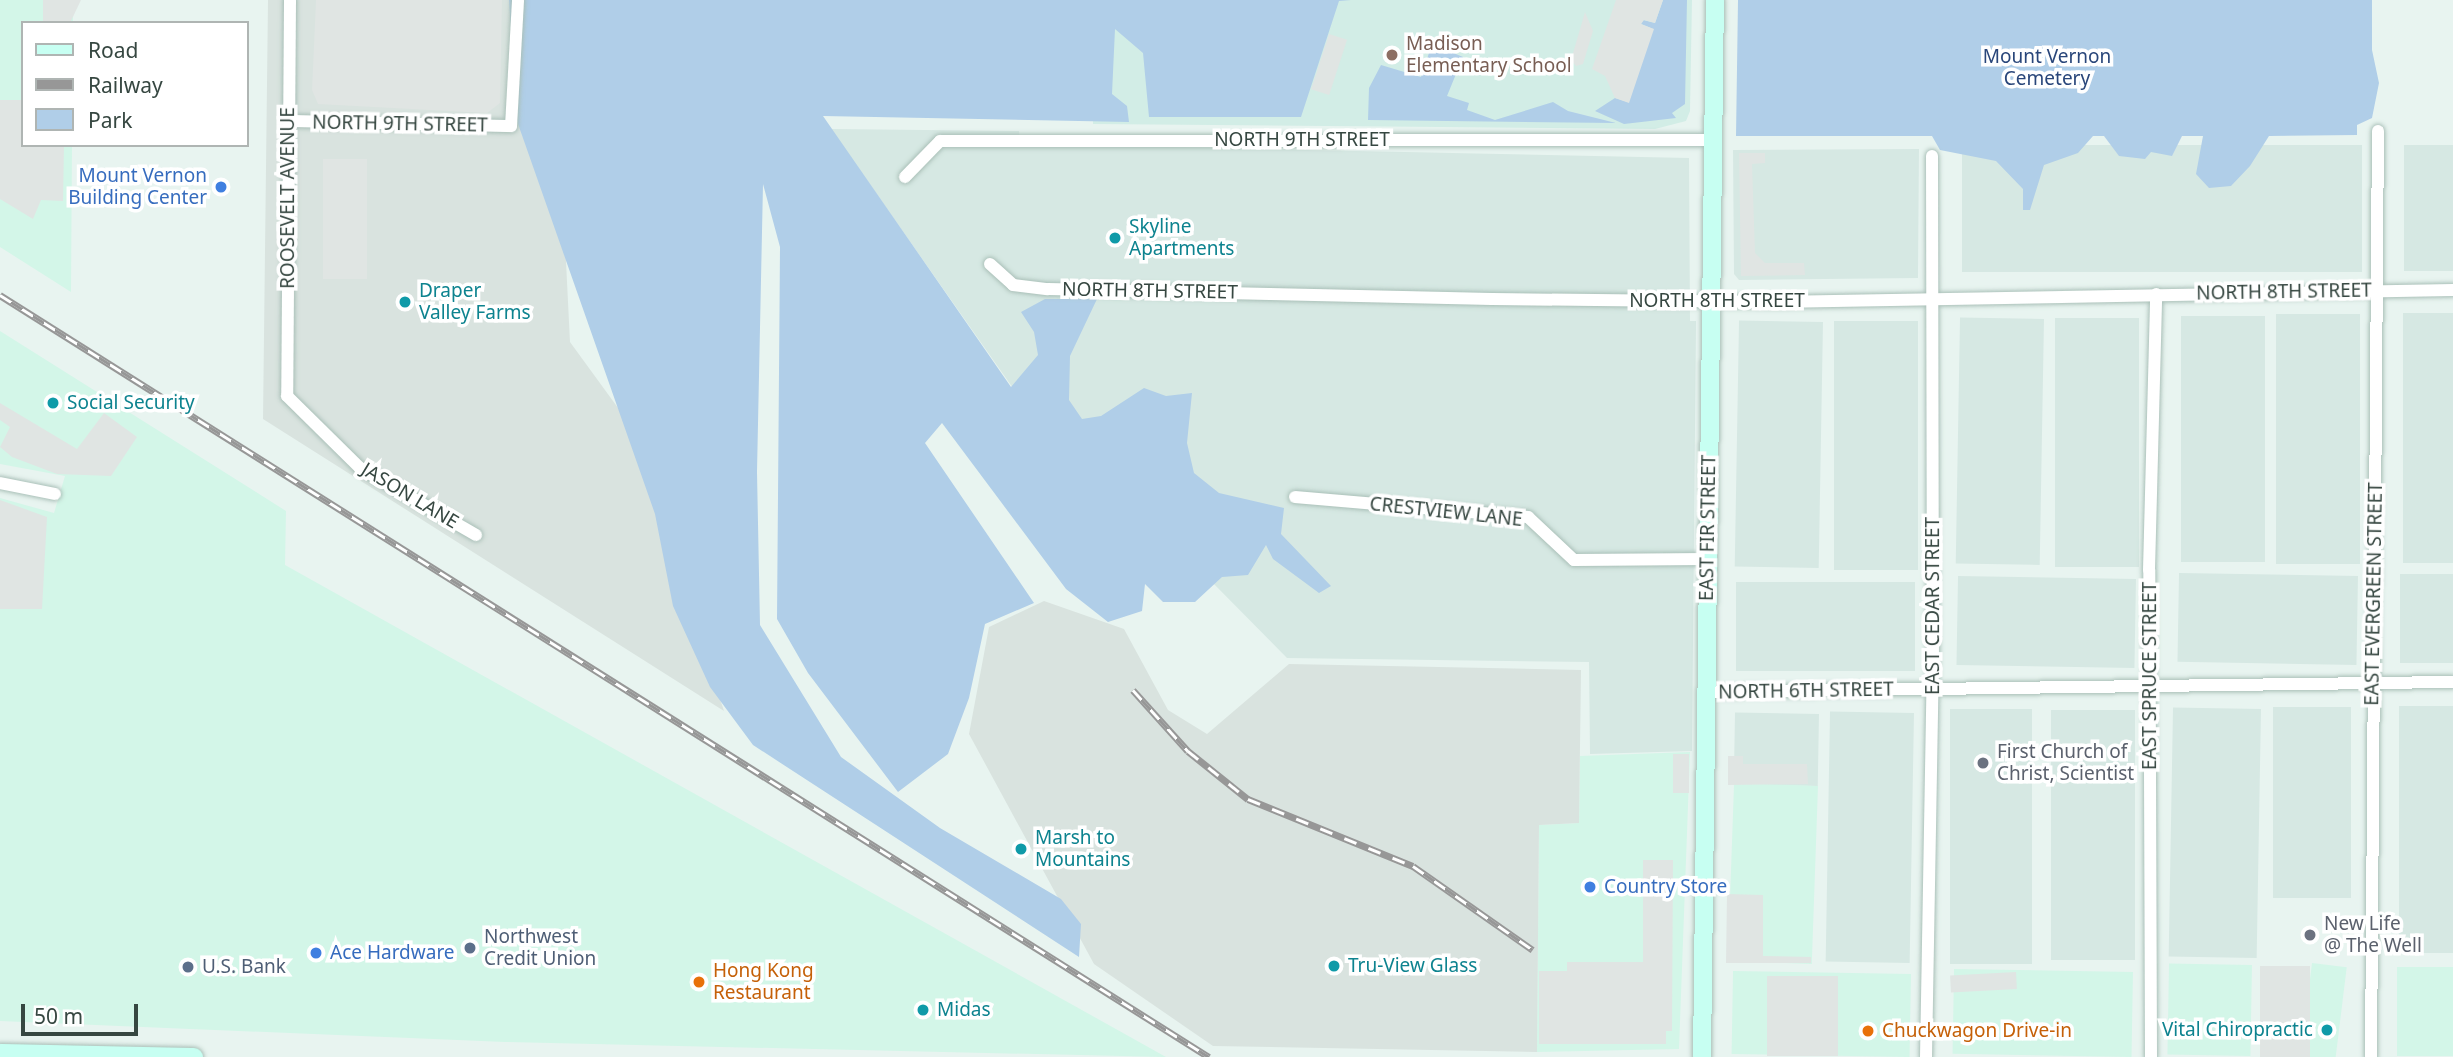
<!DOCTYPE html>
<html>
<head>
<meta charset="utf-8">
<style>
	body { margin:0 }
	#map { position:relative; width:2453px; height:1057px; overflow:hidden; background:#e8f4f0; font-family:"Noto Sans",sans-serif }
	div>[style] { position:absolute }
	.residential>* { inset:0; background:#d6e8e3; transform-origin:0 0 }
	.commercial>* { inset:0; background:#d3f6e8; transform-origin:0 0 }
	.industrial>* { inset:0; background:#d9e3df }
	.education>* { inset:0; background:#d2ede6 }
	.green>* { inset:0; background:#b0cee8 }
	.parking>* { inset:0; background:#e0e5e3; transform-origin:0 0 }
	.roads { filter:drop-shadow(0 0 2px #aac0b8) drop-shadow(0 0 2px #aac0b8) }
	.street>* { height:12px; margin:-6px; padding:0 6px; transform-origin:6px; border-radius:6px; background:#fff }
	.secondary>* { height:18px; margin:-9px; padding:0 9px; transform-origin:9px; border-radius:9px; background:#c7fff2 }
	.rail>* { height:7px; margin-top:-3.5px; transform-origin:0; background:repeating-linear-gradient(90deg,#fff 0 13px,#979797 0 26px); box-sizing:border-box; border-block:2px solid #979797 }
	.dots>* { width:19px; height:19px; translate:-50% -50%; box-sizing:border-box; border:4px solid #fff; border-radius:50% }
	span { translate:-50% -50%; white-space:nowrap; text-align:center; line-height:1.15; -webkit-text-stroke:7px #fff; paint-order:stroke }
	.education-label { font-size:19px; color:#785e54 }
	.left { translate:0 -50%; text-align:left }
	.park-label { font-size:19px; color:#29467a }
	.street-label { font-size:19px; color:#364741 }
	.shop-label { font-size:19px; color:#366cbe }
	.right { translate:-100% -50%; text-align:right }
	.culture-label { font-size:19px; color:#0d838f }
	.worship-label { font-size:19px; color:#5b616d }
	.service-label { font-size:19px; color:#4e5e75 }
	.food-label { font-size:19px; color:#c56008 }
	.legend { position:absolute; left:21px; top:21px; width:228px; height:126px; box-sizing:border-box; background:#fff; border:2px solid #afb5b3; margin:0; padding:9px 12px; list-style:none; font-size:21px; color:#364741 }
	.legend li { display:flex; align-items:center; gap:14px; height:35px }
	.legend b { width:35px; border:2px solid #afb5b3 }
	.scale { position:absolute; left:21px; top:1004px; width:117px; height:32px; box-sizing:border-box; border:4px solid #364741; border-top:0; padding-left:9px; font-size:21px; line-height:24px; white-space:nowrap; color:#364741; -webkit-text-stroke:5px #fff; paint-order:stroke }
</style>
</head>
<body>
<div id="map">
	<div class="residential">
		<i style="clip-path:polygon(831px 129px,1019px 131px,1020px 144px,1689px 158px,1690px 321px,1696px 321px,1692px 751px,1590px 754px,1589px 662px,1287px 658px,1044px 412px,1029px 411px)"></i>
		<i style="left:2362px;top:145px;width:127px;height:400px;rotate:90deg"></i>
		<i style="left:2404px;top:145px;width:49px;height:126px"></i>
		<i style="clip-path:polygon(1919px 149px,1918px 278px,1739px 280px,1734px 274px,1733px 150px)"></i>
		<i style="left:2453px;top:313px;width:250px;height:50px;rotate:90deg"></i>
		<i style="left:2360px;top:314px;width:250px;height:84px;rotate:90deg"></i>
		<i style="left:2265px;top:316px;width:246px;height:84px;rotate:90deg"></i>
		<i style="left:2139px;top:318px;width:249px;height:84px;rotate:90deg"></i>
		<i style="left:2044px;top:319px;width:246px;height:84px;rotate:91deg"></i>
		<i style="left:1918px;top:321px;width:249px;height:84px;rotate:90deg"></i>
		<i style="left:1823px;top:322px;width:246px;height:84px;rotate:91deg"></i>
		<i style="left:2453px;top:574px;width:89px;height:53px;rotate:90deg"></i>
		<i style="left:2358px;top:576px;width:89px;height:179px;rotate:91deg"></i>
		<i style="left:2136px;top:579px;width:89px;height:178px;rotate:91deg"></i>
		<i style="left:1915px;top:582px;width:89px;height:179px;rotate:90deg"></i>
		<i style="left:2453px;top:706px;width:247px;height:54px;rotate:90deg"></i>
		<i style="left:2351px;top:707px;width:191px;height:78px;rotate:90deg"></i>
		<i style="left:2032px;top:709px;width:255px;height:82px;rotate:90deg"></i>
		<i style="left:2261px;top:709px;width:249px;height:88px;rotate:91deg"></i>
		<i style="left:2135px;top:710px;width:250px;height:84px;rotate:90deg"></i>
		<i style="left:1914px;top:713px;width:250px;height:84px;rotate:91deg"></i>
		<i style="left:1819px;top:714px;width:72px;height:84px;rotate:91deg"></i>
	</div>
	<div class="commercial">
		<i style="clip-path:polygon(0 0,73px 0,73px 23px,23px 23px,23px 145px,72px 145px,71px 292px,0 247px)"></i>
		<i style="clip-path:polygon(0 331px,286px 511px,285px 565px,1166px 1057px,505px 1042px,0 1021px,0 498px,54px 513px,65px 476px,0 464px)"></i>
		<i style="clip-path:polygon(1690px 752px,1679px 1049px,1537px 1052px,1539px 825px,1579px 823px,1580px 756px)"></i>
		<i style="left:1818px;top:786px;width:178px;height:84px;rotate:92deg"></i>
		<i style="left:2312px;top:963px;width:35px;height:94px;rotate:7deg"></i>
		<i style="left:2252px;top:965px;width:91px;height:83px;rotate:91deg"></i>
		<i style="left:2453px;top:967px;width:89px;height:56px;rotate:90deg"></i>
		<i style="left:2133px;top:972px;width:85px;height:179px;rotate:91deg"></i>
		<i style="left:1911px;top:974px;width:83px;height:178px;rotate:91deg"></i>
	</div>
	<div class="industrial">
		<i style="clip-path:polygon(268px 0,531px 0,563px 201px,570px 342px,629px 423px,724px 711px,263px 419px)"></i>
		<i style="clip-path:polygon(1044px 601px,1124px 629px,1168px 710px,1207px 734px,1289px 664px,1581px 670px,1579px 823px,1539px 825px,1537px 1052px,1213px 1046px,1094px 964px,969px 734px,989px 627px)"></i>
	</div>
	<div class="education">
		<i style="clip-path:polygon(1094px 0,1692px 0,1690px 111px,1686px 121px,1655px 129px,1093px 124px)"></i>
	</div>
	<div class="green">
		<i style="clip-path:polygon(509px 0,1351px 0,1339px 1px,1301px 117px,1149px 117px,1143px 53px,1115px 29px,1112px 94px,1127px 106px,1129px 122px,823px 116px,1011px 387px,1038px 355px,1034px 332px,1021px 312px,1045px 299px,1097px 299px,1070px 356px,1069px 400px,1082px 419px,1101px 416px,1144px 388px,1166px 396px,1192px 393px,1187px 443px,1194px 473px,1219px 493px,1284px 508px,1281px 534px,1331px 586px,1319px 593px,1273px 559px,1266px 545px,1248px 575px,1222px 577px,1195px 602px,1163px 602px,1145px 584px,1142px 611px,1108px 622px,1066px 589px,942px 423px,925px 443px,1034px 603px,985px 624px,969px 698px,948px 754px,898px 792px,808px 673px,777px 619px,780px 247px,763px 184px,757px 472px,760px 625px,841px 757px,940px 828px,1061px 899px,1081px 924px,1079px 957px,753px 745px,710px 687px,673px 606px,655px 514px,517px 121px)"></i>
		<i style="clip-path:polygon(1663px 0,1687px 0,1685px 104px,1672px 113px,1676px 118px,1624px 124px,1595px 111px,1615px 98px,1628px 102px,1653px 29px,1641px 24px,1643px 20px,1655px 23px)"></i>
		<i style="clip-path:polygon(1738px 0,2372px 0,2372px 50px,2379px 83px,2372px 118px,2357px 125px,2357px 135px,2269px 136px,2250px 166px,2231px 186px,2209px 188px,2196px 174px,2203px 136px,2182px 136px,2172px 156px,2151px 152px,2145px 159px,2119px 156px,2104px 136px,2093px 136px,2078px 153px,2044px 165px,2030px 210px,2023px 210px,2023px 189px,1996px 161px,1940px 150px,1932px 136px,1736px 136px)"></i>
		<i style="clip-path:polygon(1432px 44px,1463px 57px,1447px 96px,1469px 103px,1467px 110px,1495px 120px,1553px 102px,1568px 111px,1616px 123px,1368px 120px,1369px 88px,1381px 65px,1421px 77px)"></i>
	</div>
	<div class="parking">
		<i style="clip-path:polygon(43px 0,81px 0,70px 23px,43px 23px)"></i>
		<i style="clip-path:polygon(316px 0,502px 0,500px 103px,487px 113px,318px 104px,312px 90px)"></i>
		<i style="clip-path:polygon(1616px 0,1663px 0,1655px 23px,1644px 20px,1641px 24px,1654px 29px,1629px 103px,1615px 98px,1605px 76px,1592px 69px)"></i>
		<i style="clip-path:polygon(1585px 12px,1593px 31px,1583px 64px,1576px 66px,1571px 60px)"></i>
		<i style="left:1329px;top:34px;width:19px;height:58px;rotate:18deg"></i>
		<i style="clip-path:polygon(0 100px,23px 100px,23px 145px,64px 145px,63px 201px,41px 200px,33px 219px,0 199px)"></i>
		<i style="clip-path:polygon(1739px 153px,1765px 153px,1765px 163px,1752px 164px,1755px 253px,1765px 263px,1804px 263px,1805px 275px,1741px 276px)"></i>
		<i style="left:323px;top:159px;width:44px;height:120px"></i>
		<i style="clip-path:polygon(0 403px,77px 449px,104px 413px,137px 437px,111px 476px,57px 474px,12px 457px,0 447px,10px 427px,0 420px)"></i>
		<i style="clip-path:polygon(0 500px,47px 517px,42px 609px,0 609px)"></i>
		<i style="left:1673px;top:754px;width:16px;height:39px"></i>
		<i style="clip-path:polygon(1728px 756px,1743px 756px,1743px 764px,1807px 764px,1808px 784px,1728px 785px)"></i>
		<i style="clip-path:polygon(1643px 860px,1673px 860px,1672px 1031px,1666px 1031px,1666px 1044px,1539px 1044px,1539px 971px,1567px 971px,1567px 962px,1643px 962px)"></i>
		<i style="clip-path:polygon(1727px 894px,1763px 895px,1763px 956px,1811px 957px,1811px 963px,1726px 963px)"></i>
		<i style="left:2260px;top:966px;width:50px;height:91px"></i>
		<i style="left:2016px;top:972px;width:17px;height:66px;rotate:87deg"></i>
		<i style="left:1767px;top:976px;width:71px;height:80px"></i>
	</div>
	<div class="roads">
		<div class="street">
			<i style="left:290px;top:0;width:396px;rotate:90.4deg"></i>
			<i style="left:287px;top:396px;width:103px;rotate:44.6deg"></i>
			<i style="left:360px;top:468px;width:134px;rotate:30deg"></i>
			<i style="left:288px;top:121px;width:223px;rotate:1.3deg"></i>
			<i style="left:511px;top:126px;width:126px;rotate:-86.8deg"></i>
			<i style="left:905px;top:177px;width:50px;rotate:-45.8deg"></i>
			<i style="left:940px;top:141px;width:773px;rotate:-0.07deg"></i>
			<i style="left:990px;top:264px;width:31px;rotate:42deg"></i>
			<i style="left:1013px;top:285px;width:35px;rotate:7deg"></i>
			<i style="left:1048px;top:289px;width:444px;rotate:1.3deg"></i>
			<i style="left:1492px;top:299px;width:284px;rotate:0.6deg"></i>
			<i style="left:1776px;top:302px;width:677px;rotate:-1.02deg"></i>
			<i style="left:0;top:483px;width:56px;rotate:11.3deg"></i>
			<i style="left:1295px;top:497px;width:234px;rotate:4.9deg"></i>
			<i style="left:1528px;top:517px;width:63px;rotate:43.1deg"></i>
			<i style="left:1574px;top:560px;width:134px;rotate:-0.4deg"></i>
			<i style="left:1706px;top:692px;width:747px;rotate:-0.77deg"></i>
			<i style="left:1926px;top:1057px;width:382px;rotate:-89deg"></i>
			<i style="left:1933px;top:675px;width:519px;rotate:-90.11deg"></i>
			<i style="left:2151px;top:1057px;width:487px;rotate:-90.2deg"></i>
			<i style="left:2149px;top:570px;width:276px;rotate:-88.5deg"></i>
			<i style="left:2371px;top:1057px;width:926px;rotate:-89.57deg"></i>
		</div>
		<div class="secondary">
			<i style="left:0;top:1053px;width:194px;rotate:1.2deg"></i>
			<i style="left:1702px;top:1057px;width:1057px;rotate:-89.3deg"></i>
		</div>
	</div>
	<div class="rail">
		<i style="left:0;top:295px;width:1429px;rotate:32.22deg"></i>
		<i style="left:1133px;top:690px;width:82px;rotate:48deg"></i>
		<i style="left:1188px;top:751px;width:77px;rotate:38.7deg"></i>
		<i style="left:1248px;top:799px;width:178px;rotate:22.1deg"></i>
		<i style="left:1413px;top:866px;width:146px;rotate:35deg"></i>
	</div>
	<div class="dots">
		<i style="left:1392px;top:55px;background:#8d6e63"></i>
		<i style="left:221px;top:187px;background:#3f7fe0"></i>
		<i style="left:1115px;top:238px;background:#0f9aa8"></i>
		<i style="left:405px;top:302px;background:#0f9aa8"></i>
		<i style="left:53px;top:403px;background:#0f9aa8"></i>
		<i style="left:1983px;top:763px;background:#6b7280"></i>
		<i style="left:1021px;top:849px;background:#0f9aa8"></i>
		<i style="left:1590px;top:887px;background:#3f7fe0"></i>
		<i style="left:2310px;top:935px;background:#6b7280"></i>
		<i style="left:470px;top:948px;background:#5c6f8a"></i>
		<i style="left:316px;top:953px;background:#3f7fe0"></i>
		<i style="left:1334px;top:966px;background:#0f9aa8"></i>
		<i style="left:188px;top:967px;background:#5c6f8a"></i>
		<i style="left:699px;top:982px;background:#e8710a"></i>
		<i style="left:923px;top:1010px;background:#0f9aa8"></i>
		<i style="left:2327px;top:1030px;background:#0f9aa8"></i>
		<i style="left:1868px;top:1031px;background:#e8710a"></i>
	</div>
	<div class="education-label">
		<span class="left" style="left:1406px;top:55px">Madison<br>Elementary School</span>
	</div>
	<div class="park-label">
		<span style="left:2047px;top:68px">Mount Vernon<br>Cemetery</span>
	</div>
	<div class="street-label">
		<span style="left:400px;top:124px;rotate:1deg">NORTH 9TH STREET</span>
		<span style="left:1302px;top:140px">NORTH 9TH STREET</span>
		<span style="left:288px;top:198px;rotate:-90deg">ROOSEVELT AVENUE</span>
		<span style="left:1150px;top:291px;rotate:1deg">NORTH 8TH STREET</span>
		<span style="left:2284px;top:292px;rotate:-1deg">NORTH 8TH STREET</span>
		<span style="left:1717px;top:301px">NORTH 8TH STREET</span>
		<span style="left:410px;top:496px;rotate:31deg">JASON LANE</span>
		<span style="left:1446px;top:512px;rotate:6deg">CRESTVIEW LANE</span>
		<span style="left:1708px;top:528px;rotate:-89deg">EAST FIR STREET</span>
		<span style="left:2374px;top:594px;rotate:-89deg">EAST EVERGREEN STREET</span>
		<span style="left:1933px;top:606px;rotate:-90deg">EAST CEDAR STREET</span>
		<span style="left:2150px;top:676px;rotate:-90deg">EAST SPRUCE STREET</span>
		<span style="left:1806px;top:691px;rotate:-1deg">NORTH 6TH STREET</span>
	</div>
	<div class="shop-label">
		<span class="right" style="left:207px;top:187px">Mount Vernon<br>Building Center</span>
		<span class="left" style="left:1604px;top:887px">Country Store</span>
		<span class="left" style="left:330px;top:953px">Ace Hardware</span>
	</div>
	<div class="culture-label">
		<span class="left" style="left:1129px;top:238px">Skyline<br>Apartments</span>
		<span class="left" style="left:419px;top:302px">Draper<br>Valley Farms</span>
		<span class="left" style="left:67px;top:403px">Social Security</span>
		<span class="left" style="left:1035px;top:849px">Marsh to<br>Mountains</span>
		<span class="left" style="left:1348px;top:966px">Tru-View Glass</span>
		<span class="left" style="left:937px;top:1010px">Midas</span>
		<span class="right" style="left:2313px;top:1030px">Vital Chiropractic</span>
	</div>
	<div class="worship-label">
		<span class="left" style="left:1997px;top:763px">First Church of<br>Christ, Scientist</span>
		<span class="left" style="left:2324px;top:935px">New Life<br>@ The Well</span>
	</div>
	<div class="service-label">
		<span class="left" style="left:484px;top:948px">Northwest<br>Credit Union</span>
		<span class="left" style="left:202px;top:967px">U.S. Bank</span>
	</div>
	<div class="food-label">
		<span class="left" style="left:713px;top:982px">Hong Kong<br>Restaurant</span>
		<span class="left" style="left:1882px;top:1031px">Chuckwagon Drive-in</span>
	</div>
	<ul class="legend">
	<li><b style="height:9px;background:#c7fff2"></b>Road</li>
	<li><b style="height:9px;background:#979797"></b>Railway</li>
	<li><b style="height:19px;background:#b0cee8"></b>Park</li>
	</ul>
	<div class="scale">50 m</div>
</div>
</body>
</html>
